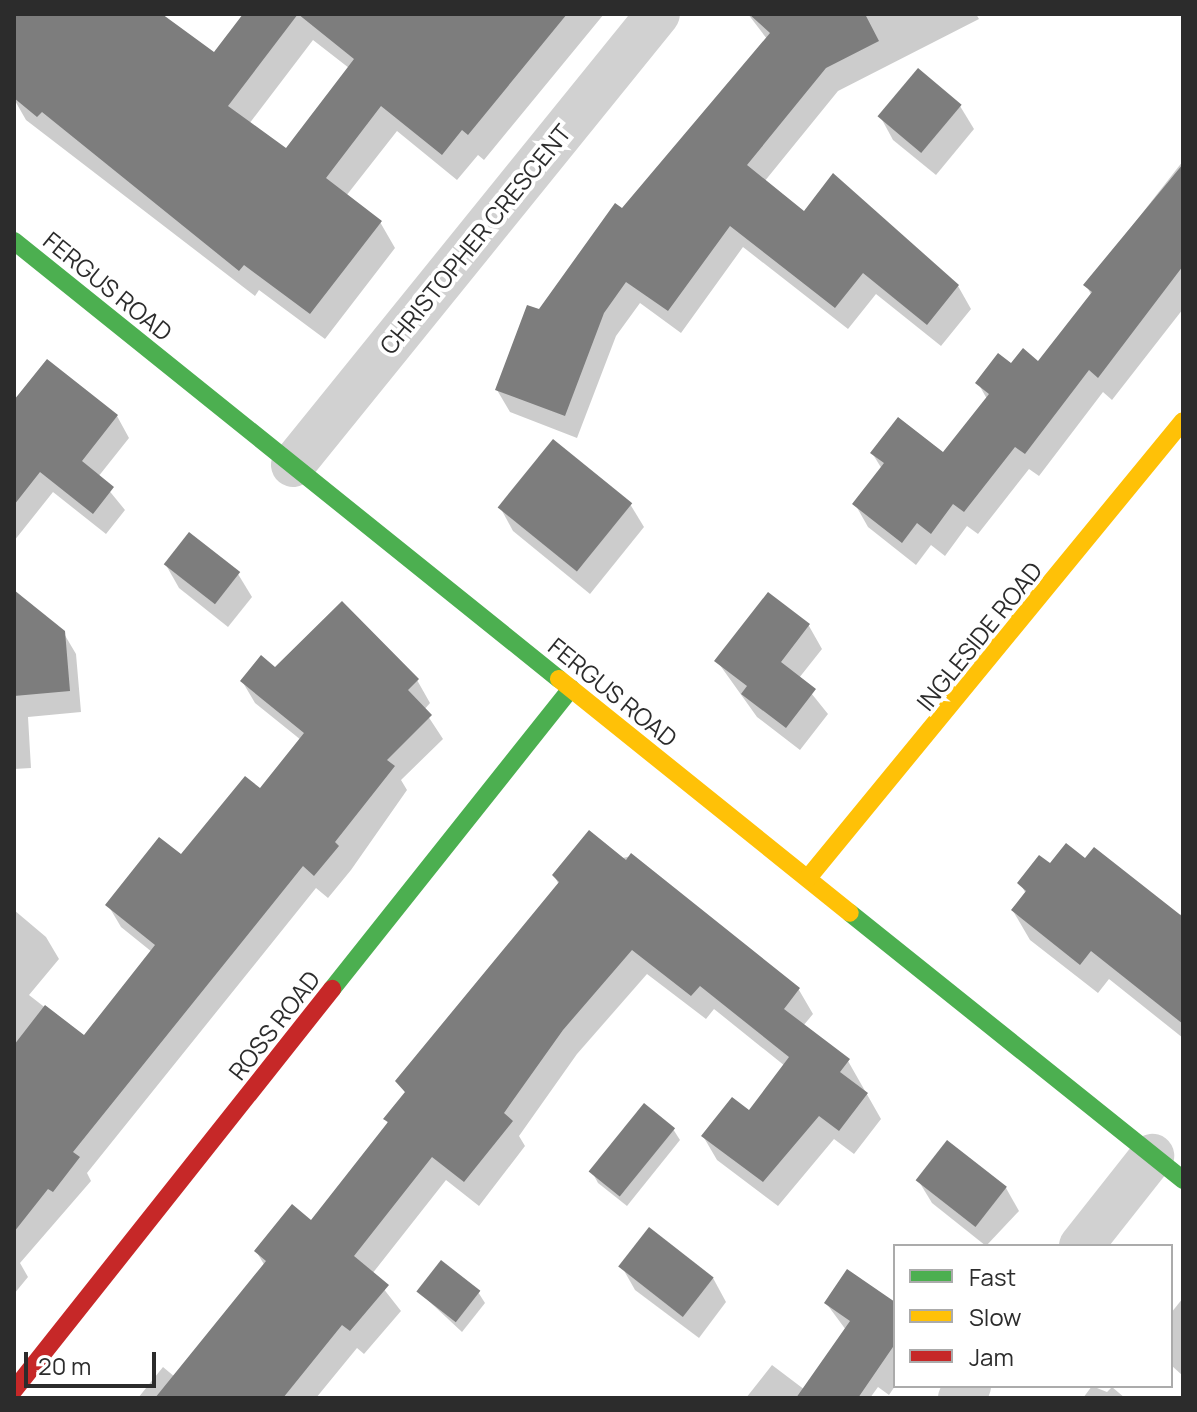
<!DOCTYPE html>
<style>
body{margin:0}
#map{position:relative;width:1197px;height:1412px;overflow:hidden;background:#fff;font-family:Manrope,sans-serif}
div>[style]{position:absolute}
.shadow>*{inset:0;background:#0003}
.building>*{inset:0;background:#7d7d7d;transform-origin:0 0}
.street>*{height:44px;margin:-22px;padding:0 22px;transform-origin:22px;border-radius:22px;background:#d1d1d1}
.fast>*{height:18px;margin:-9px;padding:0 9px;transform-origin:9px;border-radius:9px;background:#4caf50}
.slow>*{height:18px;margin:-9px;padding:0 9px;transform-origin:9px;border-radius:9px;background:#ffc107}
.jam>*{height:18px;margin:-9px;padding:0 9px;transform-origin:9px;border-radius:9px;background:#c62828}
span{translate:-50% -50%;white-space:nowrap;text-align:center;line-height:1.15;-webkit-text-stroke:8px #fff;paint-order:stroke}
.street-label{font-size:24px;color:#2c2c2c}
.frame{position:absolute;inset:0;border:16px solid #2c2c2c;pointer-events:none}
.legend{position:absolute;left:893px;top:1244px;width:280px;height:144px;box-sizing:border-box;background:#fff;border:2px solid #ababab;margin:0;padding:10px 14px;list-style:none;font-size:24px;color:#2c2c2c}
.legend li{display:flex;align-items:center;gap:16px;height:40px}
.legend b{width:40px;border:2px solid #ababab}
.scale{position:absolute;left:24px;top:1352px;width:132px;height:36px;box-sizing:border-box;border:4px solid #2c2c2c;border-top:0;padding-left:10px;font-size:24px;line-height:28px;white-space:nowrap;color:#2c2c2c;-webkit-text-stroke:6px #fff;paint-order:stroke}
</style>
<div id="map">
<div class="shadow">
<div style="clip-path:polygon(evenodd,14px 14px,161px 14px,214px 55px,244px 14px,604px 14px,484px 160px,478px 155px,457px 180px,397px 131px,346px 196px,380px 222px,395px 248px,325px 339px,259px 290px,255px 296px,26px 120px,14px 99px,14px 14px,313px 40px,349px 68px,286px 151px,249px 124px,313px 40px)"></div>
<div style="clip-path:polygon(748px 14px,976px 14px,979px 19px,838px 91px,764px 182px,804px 213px,958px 286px,971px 309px,941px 346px,876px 294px,848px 329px,743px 247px,681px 333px,640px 303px,616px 336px,577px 438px,510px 412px,497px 390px,539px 312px,767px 39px)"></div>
<div style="clip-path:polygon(960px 106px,974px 129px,936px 175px,893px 140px,880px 116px)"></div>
<div style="clip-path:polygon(1183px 161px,1183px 309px,1112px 400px,1103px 392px,1039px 476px,1029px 469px,978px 534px,967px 526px,945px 556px,931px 545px,916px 565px,868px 527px,855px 504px,882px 469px,872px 453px,943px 455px,987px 399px,978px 383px,1011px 366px,1038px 363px,1092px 296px,1086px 285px)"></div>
<div style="clip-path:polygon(117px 416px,129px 438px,98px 477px,125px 510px,106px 534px,53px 492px,14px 541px,14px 424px)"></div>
<div style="clip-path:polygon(630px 504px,644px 527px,590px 594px,513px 531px,500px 507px)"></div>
<div style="clip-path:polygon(166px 565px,238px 574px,252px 597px,228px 627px,179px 588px)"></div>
<div style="clip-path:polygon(14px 592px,63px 632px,76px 654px,81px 712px,28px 717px,31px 768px,14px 769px)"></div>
<div style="clip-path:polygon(769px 594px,809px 626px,822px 649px,799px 678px,828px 714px,800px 750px,757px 717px,717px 661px)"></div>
<div style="clip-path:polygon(275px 669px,417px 680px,430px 703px,424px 710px,443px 739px,401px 780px,407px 790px,351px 870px,328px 898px,316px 888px,87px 1173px,91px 1181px,20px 1263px,28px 1277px,14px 1294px,14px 910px,46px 937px,59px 959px,29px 995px,84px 1038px,152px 952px,121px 927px,108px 905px,181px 857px,260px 791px,301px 740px,255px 703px,242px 681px)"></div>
<div style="clip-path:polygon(631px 856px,799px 990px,813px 1014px,803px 1026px,848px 1061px,881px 1119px,854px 1154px,834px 1139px,778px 1206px,717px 1160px,703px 1136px,749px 1112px,785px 1066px,714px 1009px,706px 1019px,647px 974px,577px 1054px,519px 1136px,525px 1146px,479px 1206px,446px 1180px,372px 1274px,401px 1311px,364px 1354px,357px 1348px,316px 1398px,138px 1398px,163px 1367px,175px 1377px,265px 1266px,256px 1251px,311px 1223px,389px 1125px,385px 1119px,406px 1094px,398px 1081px,559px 885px,554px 875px)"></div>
<div style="clip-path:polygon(1085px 861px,1179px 916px,1183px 912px,1183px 1038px,1109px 979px,1098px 993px,1030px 940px,1013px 911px,1026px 894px,1020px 883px,1050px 866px)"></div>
<div style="clip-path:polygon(673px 1129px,680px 1140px,627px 1206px,598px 1183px,592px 1172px)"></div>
<div style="clip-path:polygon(918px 1180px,1006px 1188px,1019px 1211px,986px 1246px,932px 1203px)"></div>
<div style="clip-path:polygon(622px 1267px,713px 1278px,726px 1302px,699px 1338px,635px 1290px)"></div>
<div style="clip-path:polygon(418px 1291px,478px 1292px,485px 1303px,462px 1332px)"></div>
<div style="clip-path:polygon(1183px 1298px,1183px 1376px,1171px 1365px,1171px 1313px)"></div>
<div style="clip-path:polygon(826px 1303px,895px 1305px,895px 1386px,889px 1395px,878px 1387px,870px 1398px,746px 1398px,772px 1365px,805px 1390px,846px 1330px)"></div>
<div style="clip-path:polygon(1092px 1386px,1107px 1392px,1112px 1387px,1125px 1398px,1083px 1398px)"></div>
</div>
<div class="building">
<div style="clip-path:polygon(14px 14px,162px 14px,214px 52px,243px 14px,298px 14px,228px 106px,286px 148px,354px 59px,298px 14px,567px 14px,468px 135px,462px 130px,442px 155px,381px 106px,326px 178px,382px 221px,310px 314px,244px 265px,239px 271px,42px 112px,37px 117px,14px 98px)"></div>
<div style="clip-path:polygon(749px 14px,865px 14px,879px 41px,826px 68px,747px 165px,804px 211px,833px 173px,959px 285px,927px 325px,863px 273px,835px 308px,730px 226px,668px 311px,626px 282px,604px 313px,565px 416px,495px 390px,527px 305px,539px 309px,615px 203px,622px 208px,770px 33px)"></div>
<div style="left:918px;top:68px;width:57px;height:63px;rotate:40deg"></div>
<div style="clip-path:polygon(1183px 164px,1183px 266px,1098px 378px,1089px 370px,1025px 454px,1015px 447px,964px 512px,953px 504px,931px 534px,917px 523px,902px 543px,852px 504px,884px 463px,870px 453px,898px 417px,943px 452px,989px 394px,975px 383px,998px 353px,1011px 363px,1023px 348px,1038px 361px,1092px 292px,1083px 285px)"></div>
<div style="clip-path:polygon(47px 359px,118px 415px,82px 461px,114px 487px,93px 514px,40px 472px,14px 505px,14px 400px)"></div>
<div style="left:553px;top:439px;width:102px;height:88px;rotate:39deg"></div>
<div style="left:189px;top:532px;width:65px;height:41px;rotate:38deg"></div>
<div style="clip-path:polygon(14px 590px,65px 631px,70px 691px,14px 696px)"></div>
<div style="clip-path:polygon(768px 592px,810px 624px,781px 662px,816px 689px,786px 728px,741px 694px,747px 686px,714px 661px)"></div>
<div style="clip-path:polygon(342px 601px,419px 679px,408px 690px,432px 715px,387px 760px,395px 766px,335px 842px,339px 846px,314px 876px,303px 866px,73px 1152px,80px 1157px,53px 1192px,48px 1189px,14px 1232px,14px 1045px,45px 1005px,84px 1035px,155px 945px,105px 905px,159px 837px,181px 854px,245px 776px,260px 788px,304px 733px,240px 681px,261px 655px,275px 667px)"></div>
<div style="clip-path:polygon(589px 830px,626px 860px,631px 853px,800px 988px,784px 1009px,850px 1059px,840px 1072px,868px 1093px,839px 1131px,819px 1116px,763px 1182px,701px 1136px,732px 1097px,749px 1110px,789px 1057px,700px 986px,691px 996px,632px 950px,563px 1030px,504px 1113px,513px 1121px,464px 1182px,432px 1157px,354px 1256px,389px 1285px,350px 1331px,342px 1325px,283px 1398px,155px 1398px,266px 1261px,254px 1251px,292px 1204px,311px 1220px,388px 1122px,383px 1119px,405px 1092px,395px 1081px,559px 882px,552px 875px)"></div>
<div style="clip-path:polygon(1066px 843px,1085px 858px,1094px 847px,1183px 917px,1183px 1024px,1091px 951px,1080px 965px,1011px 910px,1026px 891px,1017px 883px,1039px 855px,1050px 863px)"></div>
<div style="left:644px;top:1103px;width:40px;height:88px;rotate:39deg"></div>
<div style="left:947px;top:1140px;width:76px;height:51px;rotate:38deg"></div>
<div style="left:649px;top:1227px;width:82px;height:50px;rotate:38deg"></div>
<div style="left:441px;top:1260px;width:50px;height:40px;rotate:38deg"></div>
<div style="clip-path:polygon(847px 1269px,895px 1302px,895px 1344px,858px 1398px,796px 1398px,850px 1321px,824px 1303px)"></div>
</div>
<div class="street">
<div style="left:293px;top:465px;width:580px;rotate:-51.02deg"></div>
<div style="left:1081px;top:1246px;width:115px;rotate:-51.7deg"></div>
<div style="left:960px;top:1398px;width:15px;rotate:-53deg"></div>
</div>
<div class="fast">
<div style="left:14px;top:241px;width:699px;rotate:38.79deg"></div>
<div style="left:850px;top:913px;width:427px;rotate:38.7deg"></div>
<div style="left:332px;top:989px;width:384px;rotate:-51.5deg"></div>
</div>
<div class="slow">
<div style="left:559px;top:679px;width:373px;rotate:38.8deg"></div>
<div style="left:808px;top:878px;width:591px;rotate:-50.63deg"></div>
</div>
<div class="jam">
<div style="left:14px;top:1390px;width:512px;rotate:-51.58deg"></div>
</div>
<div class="street-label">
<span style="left:475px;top:239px;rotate:-51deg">CHRISTOPHER CRESCENT</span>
<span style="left:108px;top:286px;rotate:39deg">FERGUS ROAD</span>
<span style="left:979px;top:636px;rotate:-51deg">INGLESIDE ROAD</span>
<span style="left:613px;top:692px;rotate:39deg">FERGUS ROAD</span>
<span style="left:274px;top:1025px;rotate:-52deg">ROSS ROAD</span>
</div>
<div class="frame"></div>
<ul class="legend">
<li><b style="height:10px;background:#4caf50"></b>Fast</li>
<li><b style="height:10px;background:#ffc107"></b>Slow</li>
<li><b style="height:10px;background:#c62828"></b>Jam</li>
</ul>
<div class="scale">20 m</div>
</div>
